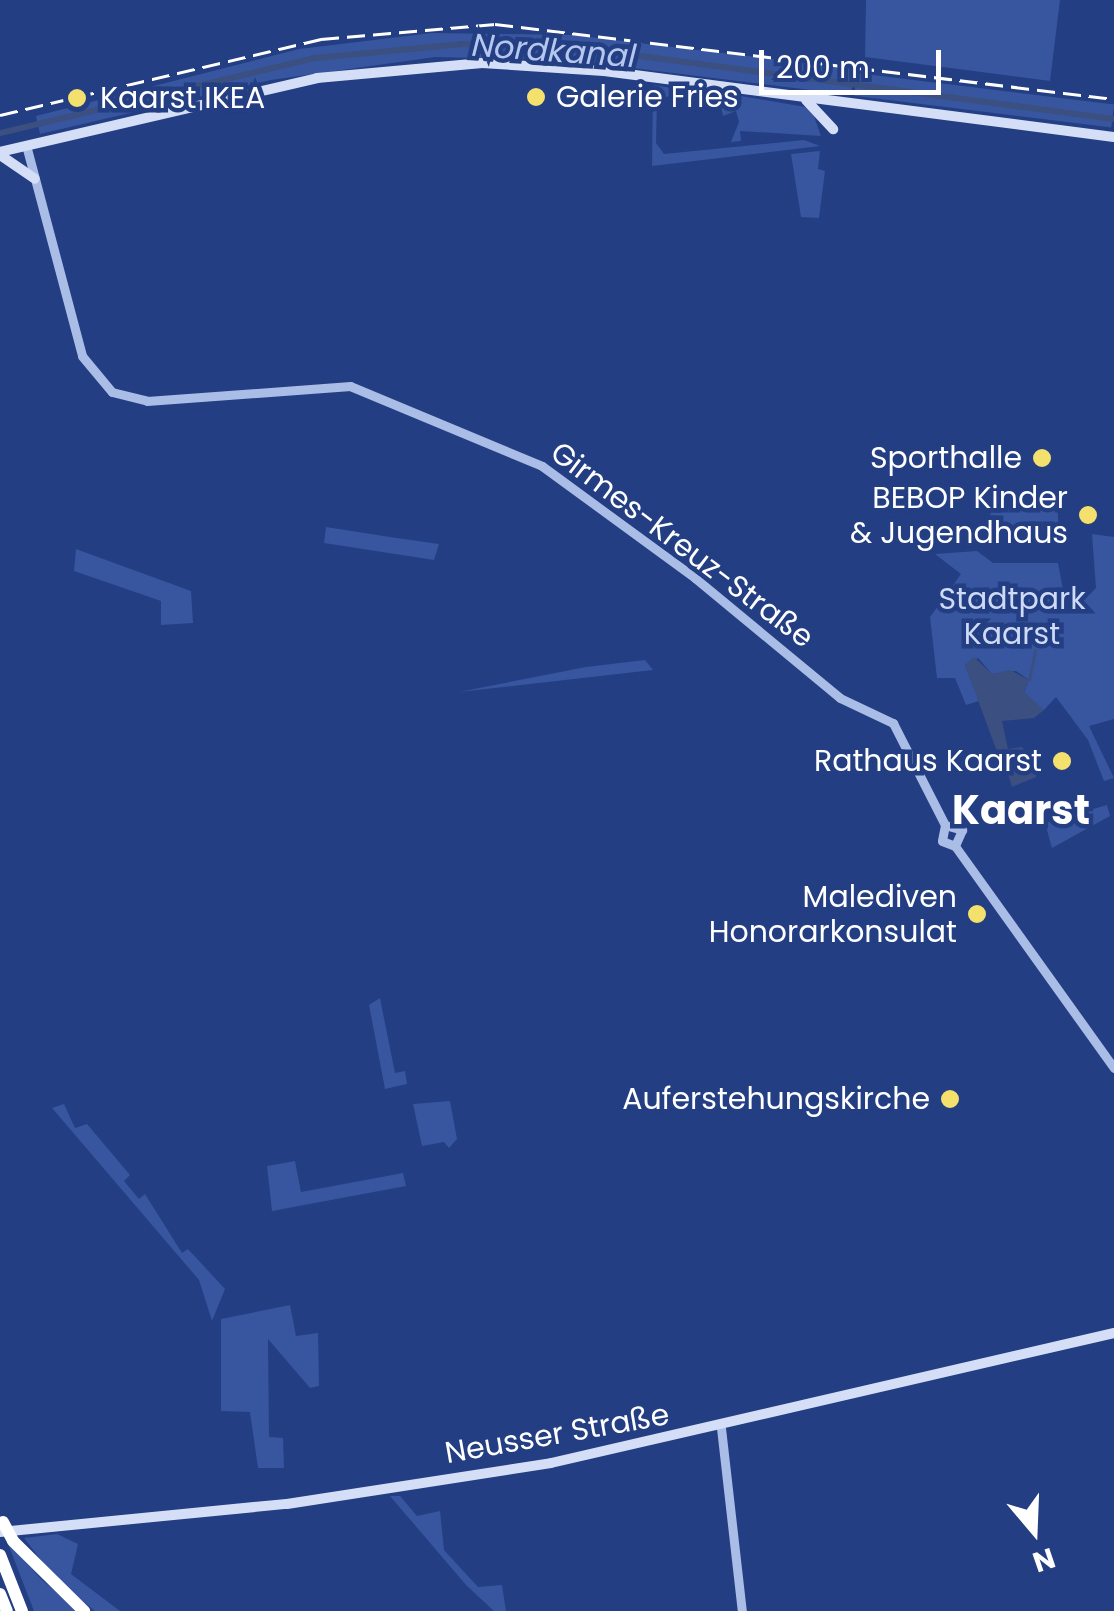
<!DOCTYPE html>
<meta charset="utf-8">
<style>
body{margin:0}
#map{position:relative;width:1114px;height:1611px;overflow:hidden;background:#233e82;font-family:Poppins,sans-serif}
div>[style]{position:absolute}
.green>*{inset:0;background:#37569f;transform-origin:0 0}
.water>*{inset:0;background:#3b4f81}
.stream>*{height:2.5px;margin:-1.25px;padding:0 1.25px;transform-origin:1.25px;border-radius:1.25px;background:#3b4f81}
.canal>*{height:6px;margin:-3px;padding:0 3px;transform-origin:3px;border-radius:3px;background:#3b4f81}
.tertiary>*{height:9px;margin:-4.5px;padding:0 4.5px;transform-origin:4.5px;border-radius:4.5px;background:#aabde7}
.secondary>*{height:10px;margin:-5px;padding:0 5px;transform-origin:5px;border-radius:5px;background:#d4def6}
.motorway>*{height:12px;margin:-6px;padding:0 6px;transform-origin:6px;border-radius:6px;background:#fff}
.rail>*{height:2.5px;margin-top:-1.25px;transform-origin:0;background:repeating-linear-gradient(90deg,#fff 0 18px,transparent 0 26px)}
.motorway-bridge>*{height:12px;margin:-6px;padding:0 6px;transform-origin:6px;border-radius:6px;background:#fff}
.dots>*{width:28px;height:28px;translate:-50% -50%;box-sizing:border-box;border:5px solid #233e82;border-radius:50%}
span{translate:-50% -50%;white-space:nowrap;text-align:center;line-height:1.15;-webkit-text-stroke:9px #233e82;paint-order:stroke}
.poi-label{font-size:30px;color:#fff}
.left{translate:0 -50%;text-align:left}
.right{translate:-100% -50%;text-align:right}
.street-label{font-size:30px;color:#fff}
.park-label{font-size:30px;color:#cedaf6}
.water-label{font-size:32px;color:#b6c7ef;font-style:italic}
.district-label{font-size:40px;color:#fff;font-weight:700}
.north{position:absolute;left:984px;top:1481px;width:100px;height:100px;-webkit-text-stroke:8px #233e82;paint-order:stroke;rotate:161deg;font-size:28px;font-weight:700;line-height:40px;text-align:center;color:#fff}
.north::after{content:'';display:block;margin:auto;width:35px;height:45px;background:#fff;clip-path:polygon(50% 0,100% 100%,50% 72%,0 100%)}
.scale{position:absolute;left:759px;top:50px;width:182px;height:45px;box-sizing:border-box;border:5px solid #fff;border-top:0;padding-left:12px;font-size:30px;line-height:35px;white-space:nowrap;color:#fff;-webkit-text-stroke:8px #233e82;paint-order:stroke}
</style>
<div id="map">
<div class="green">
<div style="clip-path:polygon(866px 0,1060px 0,1050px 81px,865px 57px)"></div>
<div style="clip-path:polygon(432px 33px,573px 35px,854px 69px,851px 95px,568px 60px,435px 57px,271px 80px,40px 134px,36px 116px,299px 49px)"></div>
<div style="left:857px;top:73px;width:259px;height:23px;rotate:7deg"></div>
<div style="clip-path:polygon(653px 85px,684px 90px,657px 101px,656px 143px,664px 154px,804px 140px,820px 146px,652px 166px)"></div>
<div style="clip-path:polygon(718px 92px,811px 108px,821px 136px,740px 131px,741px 141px,731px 142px,739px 122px,736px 111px,723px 116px)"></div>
<div style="clip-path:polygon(820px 151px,818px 169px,825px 171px,819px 218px,801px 217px,791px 154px)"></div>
<div style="clip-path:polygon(1057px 504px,1059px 531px,992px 531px,990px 508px)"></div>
<div style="clip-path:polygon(326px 527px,390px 537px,439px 544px,434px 560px,324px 543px)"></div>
<div style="clip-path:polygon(1092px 534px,1114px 537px,1114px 719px,1089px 726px,1114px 778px,1104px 781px,1088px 740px,1056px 697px,1044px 710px,1033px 703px,1024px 692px,1029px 680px,1016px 671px,992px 674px,978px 658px,965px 665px,979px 701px,966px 705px,955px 678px,937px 678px,930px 617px,961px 574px,935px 554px,977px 551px,993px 563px,1058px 563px,1065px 600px,1077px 607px,1096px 588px)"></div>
<div style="clip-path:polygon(76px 549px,191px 591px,193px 623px,161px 625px,161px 601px,74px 571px)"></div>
<div style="clip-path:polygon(645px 660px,653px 670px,459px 692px,586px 667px)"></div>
<div style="clip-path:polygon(1107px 805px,1110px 816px,1052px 848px,1045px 823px)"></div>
<div style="clip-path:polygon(380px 998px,395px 1073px,405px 1071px,407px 1084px,385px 1089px,369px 1005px)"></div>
<div style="clip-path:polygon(450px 1101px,457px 1139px,449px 1148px,444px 1142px,422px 1146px,413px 1104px)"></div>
<div style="clip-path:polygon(64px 1104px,75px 1128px,87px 1124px,130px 1175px,124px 1181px,139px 1199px,145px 1194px,182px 1253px,188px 1249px,225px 1289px,212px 1321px,199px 1280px,52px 1108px)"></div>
<div style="clip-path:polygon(295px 1161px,301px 1192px,403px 1173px,406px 1186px,272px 1211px,267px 1166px)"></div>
<div style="clip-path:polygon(290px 1305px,296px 1336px,318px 1333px,319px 1386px,310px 1388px,268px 1339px,269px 1437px,283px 1438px,284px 1468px,258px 1468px,250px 1412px,221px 1411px,221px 1319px)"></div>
<div style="clip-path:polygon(390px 1496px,400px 1496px,417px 1516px,440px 1511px,444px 1550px,478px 1587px,502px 1585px,506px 1611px,494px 1611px,466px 1585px)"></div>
<div style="clip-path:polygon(57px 1534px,78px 1544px,71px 1574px,120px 1611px,95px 1611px,57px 1581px,24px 1538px)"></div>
<div style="clip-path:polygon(7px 1541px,42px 1580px,80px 1611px,34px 1611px)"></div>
</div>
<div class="water">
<div style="clip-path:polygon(974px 657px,992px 674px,1010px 670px,1029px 680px,1024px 692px,1044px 710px,1034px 718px,1002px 721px,1008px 749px,1022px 747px,1038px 766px,1036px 777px,1012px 787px,1005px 764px,1010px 766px,1010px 759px,996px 749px,965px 665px)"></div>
</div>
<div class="stream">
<div style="left:1029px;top:680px;width:30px;rotate:-78deg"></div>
</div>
<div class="canal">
<div style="left:0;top:133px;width:325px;rotate:-13.4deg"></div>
<div style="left:316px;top:58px;width:147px;rotate:-5.5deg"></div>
<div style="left:462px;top:44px;width:125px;rotate:2.3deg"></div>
<div style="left:587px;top:49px;width:532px;rotate:7.57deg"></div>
</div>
<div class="tertiary">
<div style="left:26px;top:145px;width:218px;rotate:75.1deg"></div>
<div style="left:82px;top:356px;width:47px;rotate:50.2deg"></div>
<div style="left:112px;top:392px;width:36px;rotate:14deg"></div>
<div style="left:147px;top:401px;width:204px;rotate:-4.2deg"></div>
<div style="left:350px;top:386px;width:208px;rotate:22.6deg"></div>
<div style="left:542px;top:466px;width:190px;rotate:36.2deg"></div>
<div style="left:695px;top:578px;width:188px;rotate:39.6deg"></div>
<div style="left:840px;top:698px;width:59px;rotate:25.3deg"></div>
<div style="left:893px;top:723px;width:114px;rotate:63deg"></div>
<div style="left:945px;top:825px;width:18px;rotate:16deg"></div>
<div style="left:962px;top:830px;width:17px;rotate:114deg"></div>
<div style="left:945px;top:825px;width:16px;rotate:101deg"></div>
<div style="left:942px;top:841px;width:14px;rotate:21deg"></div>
<div style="left:955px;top:846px;width:273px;rotate:54.4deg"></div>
<div style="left:721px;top:1428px;width:184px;rotate:83.5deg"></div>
</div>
<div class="secondary">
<div style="left:806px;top:100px;width:40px;rotate:47deg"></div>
<div style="left:0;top:152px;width:326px;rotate:-13.1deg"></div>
<div style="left:317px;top:78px;width:166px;rotate:-5.2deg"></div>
<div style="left:482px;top:63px;width:122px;rotate:3.8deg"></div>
<div style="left:604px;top:71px;width:514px;rotate:7.37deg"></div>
<div style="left:0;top:155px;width:42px;rotate:34.4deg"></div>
<div style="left:0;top:1532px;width:288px;rotate:-5.6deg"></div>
<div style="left:287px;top:1504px;width:267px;rotate:-8.8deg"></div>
<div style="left:551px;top:1463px;width:578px;rotate:-13deg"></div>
</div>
<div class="motorway">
<div style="left:13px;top:1541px;width:100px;rotate:44.6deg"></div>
<div style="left:0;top:1555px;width:60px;rotate:68.6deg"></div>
<div style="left:0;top:1594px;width:18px;rotate:68deg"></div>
</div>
<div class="rail">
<div style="left:0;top:115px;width:330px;rotate:-13.3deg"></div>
<div style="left:321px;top:39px;width:175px;rotate:-4.9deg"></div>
<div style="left:495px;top:24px;width:624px;rotate:6.91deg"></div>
</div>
<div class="motorway-bridge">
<div style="left:3px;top:1522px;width:21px;rotate:62deg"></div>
</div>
<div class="dots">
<div style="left:536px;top:97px;background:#f3e06d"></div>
<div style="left:77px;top:98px;background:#f3e06d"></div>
<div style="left:1042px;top:458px;background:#f3e06d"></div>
<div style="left:1088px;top:515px;background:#f3e06d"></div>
<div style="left:1062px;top:761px;background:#f3e06d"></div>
<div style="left:977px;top:914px;background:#f3e06d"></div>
<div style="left:950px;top:1099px;background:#f3e06d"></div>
</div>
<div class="poi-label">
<span class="left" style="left:556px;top:97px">Galerie Fries</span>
<span class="left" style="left:100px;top:98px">Kaarst IKEA</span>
<span class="right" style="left:1022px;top:458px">Sporthalle</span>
<span class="right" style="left:1068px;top:515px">BEBOP Kinder<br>&amp; Jugendhaus</span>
<span class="right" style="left:1042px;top:761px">Rathaus Kaarst</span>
<span class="right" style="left:957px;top:914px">Malediven<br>Honorarkonsulat</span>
<span class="right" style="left:930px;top:1099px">Auferstehungskirche</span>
</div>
<div class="street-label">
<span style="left:682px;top:545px;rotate:37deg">Girmes-Kreuz-Straße</span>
<span style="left:557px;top:1434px;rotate:-10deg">Neusser Straße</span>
</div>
<div class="park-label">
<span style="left:1012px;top:616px">Stadtpark<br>Kaarst</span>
</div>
<div class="water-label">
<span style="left:554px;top:51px;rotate:4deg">Nordkanal</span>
</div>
<div class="district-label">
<span style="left:1021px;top:810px">Kaarst</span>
</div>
<div class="north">N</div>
<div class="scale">200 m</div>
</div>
